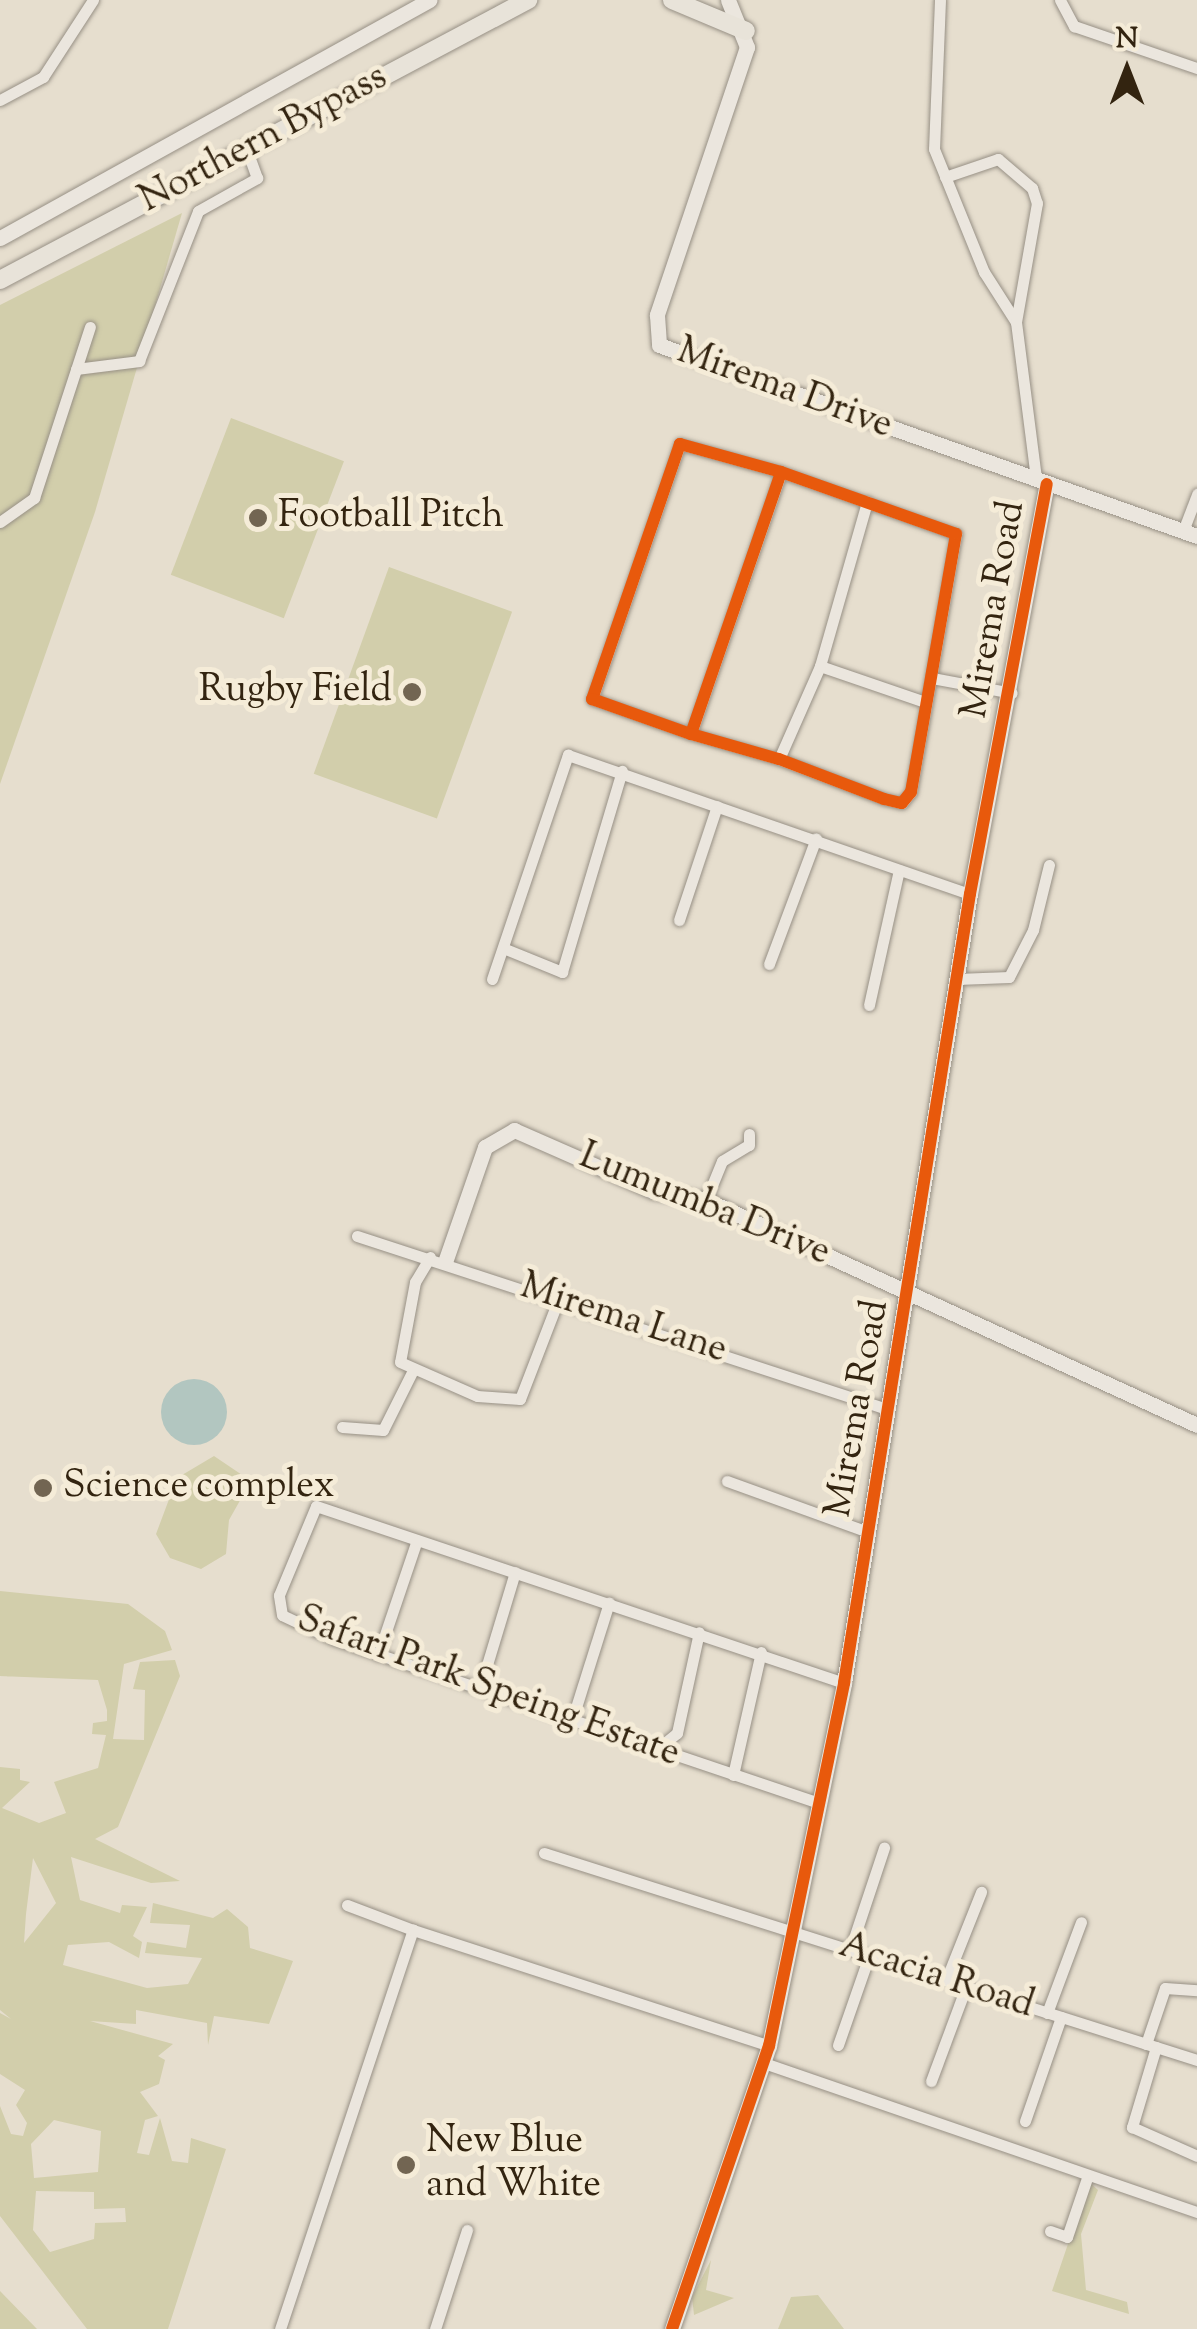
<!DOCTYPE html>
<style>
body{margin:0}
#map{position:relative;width:1197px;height:2329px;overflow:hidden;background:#e6dece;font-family:"Sorts Mill Goudy",serif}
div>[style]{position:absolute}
.green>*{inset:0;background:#d2ceab;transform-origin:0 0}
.water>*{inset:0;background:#b2c6c0}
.round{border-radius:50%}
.roads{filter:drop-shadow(0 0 2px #979085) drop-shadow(0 0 2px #979085)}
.minor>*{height:11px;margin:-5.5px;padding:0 5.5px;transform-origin:5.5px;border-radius:5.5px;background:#ebe6de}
.tertiary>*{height:15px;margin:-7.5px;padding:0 7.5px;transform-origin:7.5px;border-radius:7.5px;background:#ebe6de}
.primary>*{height:18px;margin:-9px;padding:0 9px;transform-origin:9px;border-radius:9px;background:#e8e3d9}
.cycleway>*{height:12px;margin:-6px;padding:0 6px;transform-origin:6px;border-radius:6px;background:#e8590c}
.dots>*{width:28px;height:28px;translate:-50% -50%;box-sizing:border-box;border:5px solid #f5ecd8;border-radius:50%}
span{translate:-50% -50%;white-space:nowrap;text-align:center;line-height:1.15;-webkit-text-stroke:10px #f5ecd8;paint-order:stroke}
.street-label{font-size:38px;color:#332410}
.poi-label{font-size:38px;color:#332410}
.left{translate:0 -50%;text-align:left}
.right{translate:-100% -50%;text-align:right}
.north{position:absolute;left:1077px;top:20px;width:100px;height:100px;-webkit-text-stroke:8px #f5ecd8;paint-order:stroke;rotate:0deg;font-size:28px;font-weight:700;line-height:40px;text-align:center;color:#332410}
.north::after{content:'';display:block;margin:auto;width:35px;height:45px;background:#332410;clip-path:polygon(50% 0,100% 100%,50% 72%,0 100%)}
</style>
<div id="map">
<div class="green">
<div style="clip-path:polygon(182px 213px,95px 512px,0 784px,0 305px)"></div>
<div style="left:231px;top:418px;width:121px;height:168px;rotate:21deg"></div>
<div style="left:389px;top:567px;width:131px;height:220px;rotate:20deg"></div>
<div style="clip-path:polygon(214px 1456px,251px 1481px,229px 1520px,226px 1554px,201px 1569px,170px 1558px,156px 1534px,177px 1478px)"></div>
<div style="clip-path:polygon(evenodd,0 1591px,128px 1604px,165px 1631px,172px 1650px,124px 1664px,113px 1739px,144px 1740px,145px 1690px,133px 1689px,140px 1662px,175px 1660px,180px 1676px,118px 1827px,95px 1839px,180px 1881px,151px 1883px,71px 1857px,80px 1900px,120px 1913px,122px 1905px,147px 1907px,133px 1936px,142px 1942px,139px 1958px,109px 1942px,68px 1945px,63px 1965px,147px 1988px,188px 1984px,202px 1958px,145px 1953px,147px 1942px,186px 1948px,190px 1925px,150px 1923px,153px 1903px,213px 1918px,227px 1909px,248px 1927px,250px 1948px,293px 1961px,269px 2024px,214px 2016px,208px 2045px,207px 2023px,136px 2010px,136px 2024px,90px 2021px,173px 2044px,158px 2056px,165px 2060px,159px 2084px,140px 2092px,158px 2116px,145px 2120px,137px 2153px,149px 2155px,160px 2118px,172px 2161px,188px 2163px,191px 2138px,226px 2149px,168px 2329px,87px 2329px,0 2216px,0 2106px,11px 2134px,23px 2136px,27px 2123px,16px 2105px,25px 2090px,0 2074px,0 2013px,11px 2019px,0 2010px,0 1767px,20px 1769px,20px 1780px,30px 1782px,2px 1808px,39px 1823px,66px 1813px,54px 1782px,98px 1768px,106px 1735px,92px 1734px,93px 1723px,107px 1721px,107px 1710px,98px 1680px,0 1676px,0 1591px,33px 1858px,56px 1903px,24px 1943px,26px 1914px,33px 1858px,0 1591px,54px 2120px,101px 2131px,98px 2172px,34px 2178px,31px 2144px,54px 2120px,0 1591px,36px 2191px,94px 2192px,94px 2209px,125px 2208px,126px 2222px,95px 2223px,94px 2239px,50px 2252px,33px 2230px,36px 2191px)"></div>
<div style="clip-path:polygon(1089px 2182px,1098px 2190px,1081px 2234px,1086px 2290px,1127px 2302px,1129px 2314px,1052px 2291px)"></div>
<div style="clip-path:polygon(711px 2260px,706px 2290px,734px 2298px,694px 2315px,692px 2297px)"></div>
<div style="clip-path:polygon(0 2291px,37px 2329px,0 2329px)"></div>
<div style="clip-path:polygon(818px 2295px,844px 2329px,778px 2329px,791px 2297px)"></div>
</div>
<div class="water">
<div class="round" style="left:161px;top:1379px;width:66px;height:66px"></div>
</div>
<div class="roads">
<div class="minor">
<div style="left:940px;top:0;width:149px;rotate:92.3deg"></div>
<div style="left:934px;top:149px;width:133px;rotate:67.9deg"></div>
<div style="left:984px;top:272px;width:59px;rotate:57.4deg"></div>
<div style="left:1016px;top:322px;width:158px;rotate:82.7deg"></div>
<div style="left:1060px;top:0;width:30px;rotate:62deg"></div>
<div style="left:1074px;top:26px;width:130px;rotate:18.9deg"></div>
<div style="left:0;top:100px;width:49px;rotate:-28.1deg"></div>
<div style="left:43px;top:77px;width:92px;rotate:-57deg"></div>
<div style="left:945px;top:177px;width:56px;rotate:-18.8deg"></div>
<div style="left:998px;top:159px;width:45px;rotate:40.5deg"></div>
<div style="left:1032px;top:188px;width:16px;rotate:72deg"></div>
<div style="left:1037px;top:203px;width:121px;rotate:100deg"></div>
<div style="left:76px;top:369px;width:64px;rotate:-7.2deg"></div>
<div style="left:139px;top:361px;width:161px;rotate:-68.5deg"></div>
<div style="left:198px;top:211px;width:68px;rotate:-29.2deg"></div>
<div style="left:257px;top:178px;width:33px;rotate:-110deg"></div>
<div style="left:0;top:522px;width:42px;rotate:-35.2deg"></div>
<div style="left:34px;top:498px;width:180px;rotate:-71.9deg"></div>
<div style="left:1183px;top:531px;width:40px;rotate:-69deg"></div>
<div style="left:820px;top:666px;width:111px;rotate:18.9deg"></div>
<div style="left:932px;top:678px;width:81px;rotate:10.6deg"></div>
<div style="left:691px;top:734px;width:277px;rotate:-71deg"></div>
<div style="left:781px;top:472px;width:105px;rotate:-164.5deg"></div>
<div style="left:680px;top:444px;width:270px;rotate:109deg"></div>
<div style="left:592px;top:699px;width:105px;rotate:19.5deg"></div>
<div style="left:691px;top:734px;width:91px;rotate:15.9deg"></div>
<div style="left:779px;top:759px;width:112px;rotate:20.9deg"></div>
<div style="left:884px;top:799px;width:18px;rotate:13deg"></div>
<div style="left:902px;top:803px;width:14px;rotate:-51deg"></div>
<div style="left:911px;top:792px;width:262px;rotate:-80.1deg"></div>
<div style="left:956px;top:534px;width:186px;rotate:-160.5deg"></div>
<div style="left:779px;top:759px;width:102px;rotate:-66.2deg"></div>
<div style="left:820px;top:666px;width:171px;rotate:-74deg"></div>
<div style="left:679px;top:920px;width:120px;rotate:-71.6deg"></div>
<div style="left:503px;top:948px;width:64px;rotate:22.1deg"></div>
<div style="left:562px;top:972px;width:210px;rotate:-73.4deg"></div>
<div style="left:769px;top:964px;width:134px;rotate:-69.5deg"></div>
<div style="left:492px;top:979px;width:237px;rotate:-71.3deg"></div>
<div style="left:568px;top:755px;width:425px;rotate:19.1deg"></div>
<div style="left:957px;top:979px;width:52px;rotate:-2.2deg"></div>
<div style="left:1009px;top:977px;width:53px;rotate:-62.9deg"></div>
<div style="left:1033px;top:930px;width:67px;rotate:-76.2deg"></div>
<div style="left:869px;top:1005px;width:138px;rotate:-77.5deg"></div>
<div style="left:706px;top:1200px;width:42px;rotate:-67.7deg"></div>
<div style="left:722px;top:1161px;width:31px;rotate:-31deg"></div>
<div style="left:749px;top:1145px;width:11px;rotate:-90deg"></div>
<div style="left:357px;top:1236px;width:558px;rotate:18.08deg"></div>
<div style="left:430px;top:1257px;width:29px;rotate:121deg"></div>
<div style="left:415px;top:1282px;width:81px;rotate:100.6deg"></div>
<div style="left:400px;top:1362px;width:84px;rotate:23.8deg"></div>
<div style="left:477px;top:1396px;width:43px;rotate:4deg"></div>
<div style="left:520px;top:1399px;width:108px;rotate:-68.9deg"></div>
<div style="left:342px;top:1427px;width:41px;rotate:4.2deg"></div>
<div style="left:383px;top:1430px;width:67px;rotate:-63.4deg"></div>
<div style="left:727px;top:1481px;width:150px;rotate:19.9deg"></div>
<div style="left:378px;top:1655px;width:121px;rotate:-71.3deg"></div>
<div style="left:480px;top:1688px;width:121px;rotate:-73.2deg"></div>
<div style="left:572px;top:1720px;width:123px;rotate:-72.5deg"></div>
<div style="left:656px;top:1750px;width:27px;rotate:-39deg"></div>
<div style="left:677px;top:1733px;width:103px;rotate:-77.7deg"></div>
<div style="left:733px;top:1775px;width:126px;rotate:-77.2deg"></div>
<div style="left:819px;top:1803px;width:513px;rotate:-161.35deg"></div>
<div style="left:333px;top:1639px;width:56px;rotate:-154.8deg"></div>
<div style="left:282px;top:1615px;width:20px;rotate:-99deg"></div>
<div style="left:279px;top:1595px;width:96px;rotate:-67.4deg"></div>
<div style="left:316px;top:1506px;width:557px;rotate:18.53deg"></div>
<div style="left:544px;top:1853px;width:685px;rotate:17.59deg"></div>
<div style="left:347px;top:1905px;width:71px;rotate:20.7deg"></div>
<div style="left:850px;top:1950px;width:108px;rotate:-71.6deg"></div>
<div style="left:946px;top:1980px;width:95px;rotate:-68.3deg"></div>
<div style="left:1047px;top:2013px;width:97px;rotate:-69.5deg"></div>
<div style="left:1146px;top:2044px;width:59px;rotate:-71.3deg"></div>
<div style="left:1165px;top:1988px;width:32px;rotate:4deg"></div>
<div style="left:838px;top:2045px;width:94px;rotate:-70.8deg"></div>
<div style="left:1156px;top:2047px;width:84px;rotate:106.7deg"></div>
<div style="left:1132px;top:2127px;width:71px;rotate:24deg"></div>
<div style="left:764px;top:2063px;width:458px;rotate:19deg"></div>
<div style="left:931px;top:2081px;width:100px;rotate:-69.6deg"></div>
<div style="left:1025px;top:2121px;width:110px;rotate:-70.9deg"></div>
<div style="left:1050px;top:2231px;width:18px;rotate:19deg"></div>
<div style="left:1067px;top:2237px;width:65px;rotate:-71.3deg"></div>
<div style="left:280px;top:2329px;width:421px;rotate:-71.6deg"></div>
<div style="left:413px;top:1930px;width:374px;rotate:18deg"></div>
<div style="left:435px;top:2329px;width:104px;rotate:-72.1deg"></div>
</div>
<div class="tertiary">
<div style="left:728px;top:0;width:51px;rotate:68deg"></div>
<div style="left:747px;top:47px;width:283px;rotate:108.6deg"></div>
<div style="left:657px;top:315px;width:30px;rotate:86deg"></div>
<div style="left:659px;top:345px;width:571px;rotate:19.55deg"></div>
<div style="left:0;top:238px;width:491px;rotate:-29deg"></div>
<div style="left:445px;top:1262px;width:122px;rotate:-70.8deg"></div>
<div style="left:485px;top:1147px;width:34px;rotate:-30deg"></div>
<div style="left:514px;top:1130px;width:152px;rotate:23.7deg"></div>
<div style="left:653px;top:1191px;width:54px;rotate:9.6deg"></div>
<div style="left:706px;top:1200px;width:540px;rotate:24.62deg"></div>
<div style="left:672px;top:2329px;width:299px;rotate:-71.1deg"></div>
<div style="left:769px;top:2046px;width:371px;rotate:-78.3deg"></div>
<div style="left:844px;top:1683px;width:799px;rotate:-80.93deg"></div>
<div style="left:970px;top:894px;width:417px;rotate:-79.4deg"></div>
</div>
<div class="primary">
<div style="left:672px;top:0;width:80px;rotate:22.7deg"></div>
<div style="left:0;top:280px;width:598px;rotate:-27.94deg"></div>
</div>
</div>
<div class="cycleway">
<div style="left:691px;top:734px;width:277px;rotate:-71deg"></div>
<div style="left:781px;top:472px;width:105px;rotate:-164.5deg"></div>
<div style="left:680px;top:444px;width:270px;rotate:109deg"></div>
<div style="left:592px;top:699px;width:105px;rotate:19.5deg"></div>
<div style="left:691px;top:734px;width:91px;rotate:15.9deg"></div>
<div style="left:779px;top:759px;width:112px;rotate:20.9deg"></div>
<div style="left:884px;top:799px;width:18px;rotate:13deg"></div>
<div style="left:902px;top:803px;width:14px;rotate:-51deg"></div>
<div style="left:911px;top:792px;width:262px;rotate:-80.1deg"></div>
<div style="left:956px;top:534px;width:186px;rotate:-160.5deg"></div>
<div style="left:672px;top:2329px;width:299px;rotate:-71.1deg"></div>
<div style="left:769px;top:2046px;width:371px;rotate:-78.3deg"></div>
<div style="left:844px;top:1683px;width:799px;rotate:-80.93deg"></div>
<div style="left:970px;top:894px;width:417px;rotate:-79.4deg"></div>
</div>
<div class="dots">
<div style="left:258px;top:518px;background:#726552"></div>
<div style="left:412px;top:692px;background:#726552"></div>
<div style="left:43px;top:1488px;background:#726552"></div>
<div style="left:406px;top:2165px;background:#726552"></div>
</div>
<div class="street-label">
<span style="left:264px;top:140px;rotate:-28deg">Northern Bypass</span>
<span style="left:784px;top:390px;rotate:20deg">Mirema Drive</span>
<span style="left:995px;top:610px;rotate:-80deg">Mirema Road</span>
<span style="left:704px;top:1206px;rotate:22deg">Lumumba Drive</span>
<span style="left:623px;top:1320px;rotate:18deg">Mirema Lane</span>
<span style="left:859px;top:1409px;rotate:-80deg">Mirema Road</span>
<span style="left:488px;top:1688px;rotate:20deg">Safari Park Speing Estate</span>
<span style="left:936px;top:1977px;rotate:18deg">Acacia Road</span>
</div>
<div class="poi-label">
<span class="left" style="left:278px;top:518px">Football Pitch</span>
<span class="right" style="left:392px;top:692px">Rugby Field</span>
<span class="left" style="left:63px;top:1488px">Science complex</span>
<span class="left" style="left:426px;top:2165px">New Blue<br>and White</span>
</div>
<div class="north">N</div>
</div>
